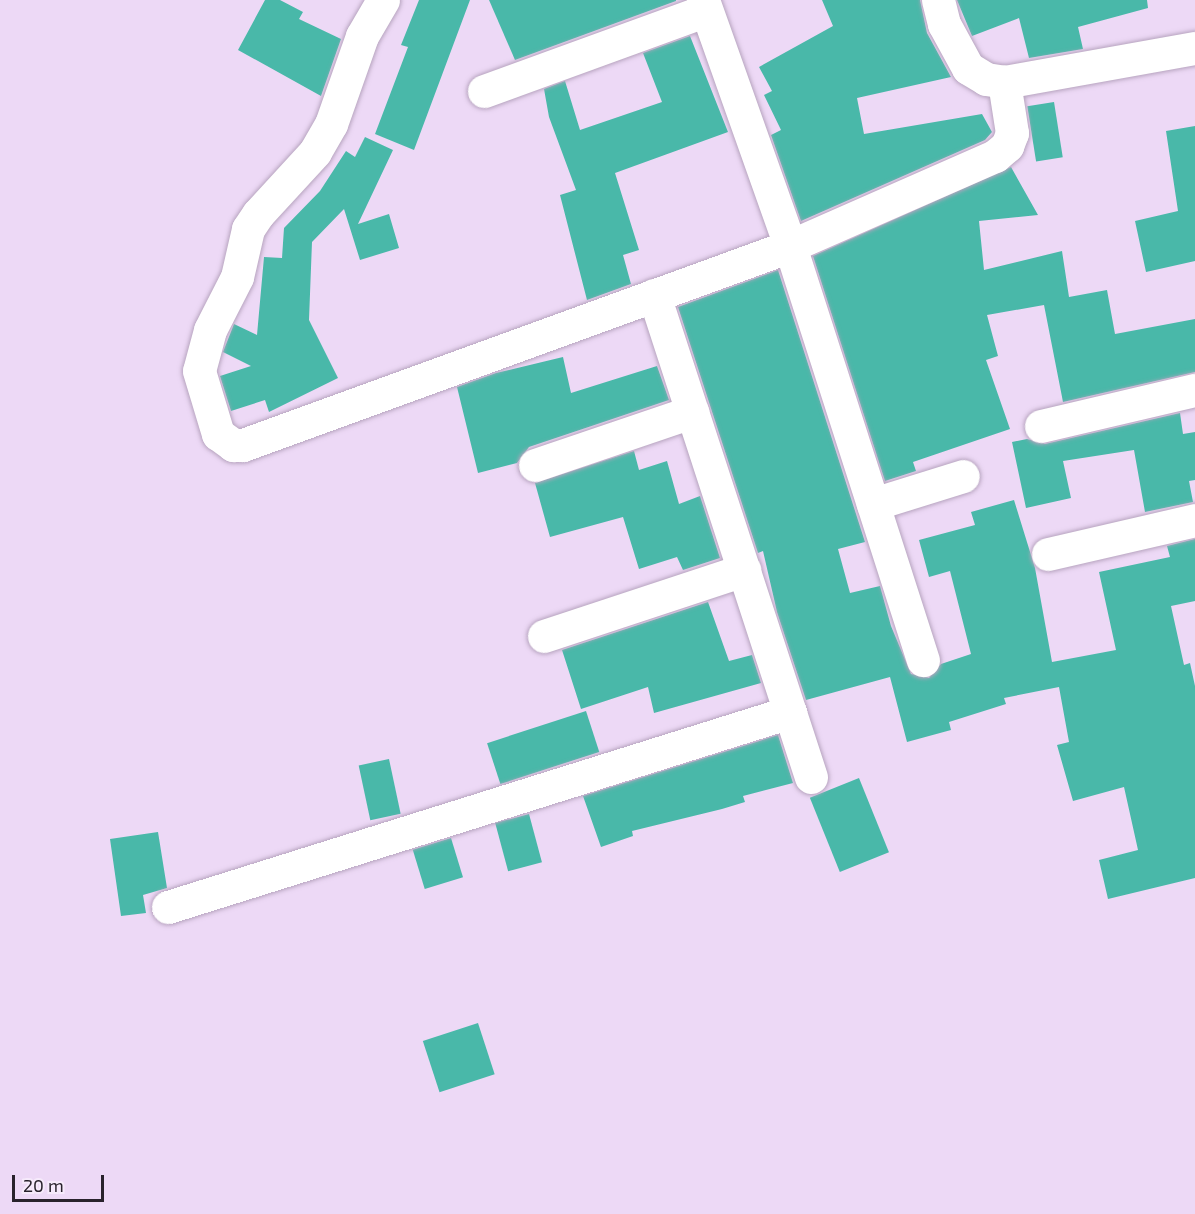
<!DOCTYPE html>
<style>
body{margin:0}
#map{position:relative;width:1195px;height:1214px;overflow:hidden;background:#edd9f6;font-family:"Exo 2",sans-serif}
div>[style]{position:absolute}
.building>*{inset:0;background:#49b8a9;transform-origin:0 0}
.roads{filter:drop-shadow(0 0 2px #b7a4bf) drop-shadow(0 0 2px #b7a4bf)}
.minor>*{height:33px;margin:-16.5px;padding:0 16.5px;transform-origin:16.5px;border-radius:16.5px;background:#fff}
span{translate:-50% -50%;white-space:nowrap;text-align:center;line-height:1.15;-webkit-text-stroke:4.5px #f6eafb;paint-order:stroke}
.scale{position:absolute;left:12px;top:1175px;width:92px;height:27px;box-sizing:border-box;border:3px solid #29222c;border-top:0;padding-left:8px;font-size:18px;line-height:21px;white-space:nowrap;color:#29222c;-webkit-text-stroke:4px #f6eafb;paint-order:stroke}
</style>
<div id="map">
<div class="building">
<div style="clip-path:polygon(265px 0,280px 0,303px 12px,299px 19px,341px 39px,321px 96px,238px 50px)"></div>
<div style="clip-path:polygon(419px 0,470px 0,414px 150px,375px 134px,408px 47px,401px 45px)"></div>
<div style="clip-path:polygon(489px 0,676px 0,676px 1px,515px 60px)"></div>
<div style="clip-path:polygon(822px 0,920px 0,927px 33px,951px 77px,857px 98px,864px 134px,982px 114px,992px 132px,985px 140px,801px 221px,771px 135px,781px 130px,764px 95px,772px 91px,759px 67px,833px 26px)"></div>
<div style="clip-path:polygon(957px 0,1147px 0,1148px 8px,1078px 27px,1083px 49px,1029px 58px,1019px 18px,972px 36px)"></div>
<div style="clip-path:polygon(690px 36px,728px 132px,615px 173px,639px 250px,623px 255px,631px 284px,587px 300px,560px 195px,576px 190px,549px 117px,544px 89px,565px 81px,580px 130px,662px 102px,643px 53px)"></div>
<div style="left:1054px;top:102px;width:56px;height:27px;rotate:81deg"></div>
<div style="clip-path:polygon(1195px 126px,1195px 261px,1146px 272px,1135px 221px,1178px 211px,1166px 131px)"></div>
<div style="clip-path:polygon(365px 137px,393px 150px,358px 224px,389px 214px,399px 248px,360px 260px,344px 209px,312px 242px,309px 320px,338px 378px,269px 412px,265px 400px,231px 411px,220px 376px,251px 366px,223px 352px,234px 324px,257px 335px,264px 257px,282px 258px,284px 228px,320px 191px,346px 151px,355px 157px)"></div>
<div style="clip-path:polygon(1011px 167px,1038px 215px,979px 221px,984px 270px,1062px 251px,1069px 297px,1107px 290px,1115px 334px,1195px 319px,1195px 372px,1063px 402px,1044px 305px,987px 315px,998px 356px,986px 360px,1010px 429px,913px 462px,916px 471px,885px 481px,813px 256px)"></div>
<div style="clip-path:polygon(778px 270px,865px 542px,838px 549px,850px 593px,880px 586px,891px 626px,911px 674px,929px 678px,941px 664px,971px 654px,950px 571px,929px 577px,919px 540px,975px 525px,971px 512px,1014px 500px,1035px 568px,1052px 662px,1116px 650px,1099px 572px,1170px 557px,1167px 546px,1195px 539px,1195px 601px,1171px 606px,1184px 665px,1190px 663px,1195px 686px,1195px 878px,1108px 899px,1099px 860px,1138px 850px,1124px 787px,1073px 801px,1057px 745px,1069px 742px,1059px 687px,1004px 698px,1006px 704px,949px 722px,951px 730px,907px 742px,890px 677px,806px 700px,777px 612px,763px 551px,758px 553px,678px 307px)"></div>
<div style="clip-path:polygon(563px 357px,571px 393px,657px 366px,669px 400px,529px 447px,517px 463px,478px 473px,457px 387px,496px 373px)"></div>
<div style="clip-path:polygon(1180px 413px,1183px 434px,1195px 432px,1195px 480px,1189px 481px,1193px 502px,1145px 512px,1134px 450px,1063px 461px,1071px 498px,1026px 508px,1012px 442px,1027px 439px,1045px 444px)"></div>
<div style="clip-path:polygon(634px 451px,639px 470px,667px 461px,679px 504px,700px 496px,720px 558px,683px 570px,677px 557px,639px 569px,623px 517px,550px 537px,535px 483px)"></div>
<div style="clip-path:polygon(708px 602px,729px 661px,752px 655px,761px 683px,654px 713px,648px 687px,581px 709px,562px 650px)"></div>
<div style="left:586px;top:711px;width:43px;height:104px;rotate:72deg"></div>
<div style="clip-path:polygon(778px 735px,793px 783px,743px 796px,745px 802px,722px 809px,632px 831px,633px 836px,601px 847px,583px 796px)"></div>
<div style="left:389px;top:759px;width:56px;height:31px;rotate:78deg"></div>
<div style="left:859px;top:778px;width:80px;height:53px;rotate:68deg"></div>
<div style="left:529px;top:814px;width:50px;height:35px;rotate:75deg"></div>
<div style="clip-path:polygon(158px 832px,167px 888px,143px 895px,146px 913px,121px 916px,110px 839px)"></div>
<div style="left:451px;top:838px;width:41px;height:40px;rotate:73deg"></div>
<div style="left:478px;top:1023px;width:54px;height:58px;rotate:72deg"></div>
</div>
<div class="roads">
<div class="minor">
<div style="left:383px;top:0;width:42px;rotate:120.3deg"></div>
<div style="left:362px;top:36px;width:93px;rotate:109.4deg"></div>
<div style="left:331px;top:124px;width:32px;rotate:120deg"></div>
<div style="left:315px;top:152px;width:84px;rotate:132.6deg"></div>
<div style="left:258px;top:214px;width:18px;rotate:124deg"></div>
<div style="left:248px;top:229px;width:49px;rotate:102.9deg"></div>
<div style="left:237px;top:277px;width:59px;rotate:117deg"></div>
<div style="left:210px;top:330px;width:42px;rotate:105deg"></div>
<div style="left:199px;top:371px;width:66px;rotate:73.2deg"></div>
<div style="left:218px;top:434px;width:19px;rotate:36deg"></div>
<div style="left:233px;top:445px;width:10px"></div>
<div style="left:243px;top:445px;width:582px;rotate:-19.99deg"></div>
<div style="left:790px;top:246px;width:224px;rotate:-23.7deg"></div>
<div style="left:995px;top:156px;width:16px;rotate:-40deg"></div>
<div style="left:1007px;top:146px;width:14px;rotate:-69deg"></div>
<div style="left:1012px;top:133px;width:52px;rotate:-98.9deg"></div>
<div style="left:703px;top:0;width:261px;rotate:70.5deg"></div>
<div style="left:790px;top:246px;width:435px;rotate:72.2deg"></div>
<div style="left:938px;top:0;width:25px;rotate:76deg"></div>
<div style="left:944px;top:24px;width:50px;rotate:61.4deg"></div>
<div style="left:968px;top:68px;width:21px;rotate:31deg"></div>
<div style="left:986px;top:79px;width:18px;rotate:9deg"></div>
<div style="left:1004px;top:82px;width:194px;rotate:-10.1deg"></div>
<div style="left:484px;top:91px;width:236px;rotate:-20deg"></div>
<div style="left:654px;top:295px;width:507px;rotate:71.96deg"></div>
<div style="left:1041px;top:426px;width:158px;rotate:-13.2deg"></div>
<div style="left:535px;top:465px;width:166px;rotate:-18.7deg"></div>
<div style="left:873px;top:504px;width:94px;rotate:-17.3deg"></div>
<div style="left:1048px;top:554px;width:151px;rotate:-13deg"></div>
<div style="left:544px;top:636px;width:211px;rotate:-18.3deg"></div>
<div style="left:168px;top:907px;width:652px;rotate:-17.41deg"></div>
</div>
</div>
<div class="scale">20 m</div>
</div>
